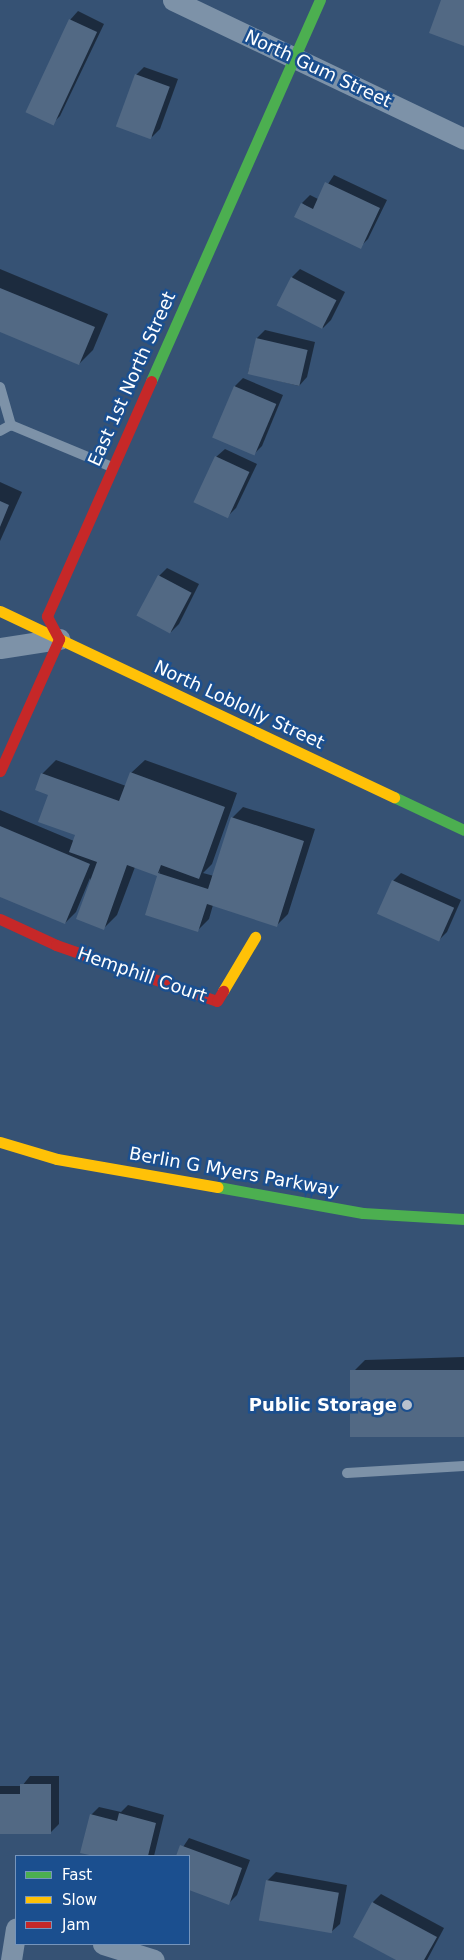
<!DOCTYPE html>
<style>
body{margin:0}
#map{position:relative;width:464px;height:1960px;overflow:hidden;background:#365274;font-family:"DejaVu Sans",sans-serif}
div>[style]{position:absolute}
.shadow>*{inset:0;background:#0007}
.building>*{inset:0;background:#526984;transform-origin:0 0}
.lane>*{height:10px;margin:-5px;padding:0 5px;transform-origin:5px;border-radius:5px;background:#7d92a8}
.street>*{height:21px;margin:-10.5px;padding:0 10.5px;transform-origin:10.5px;border-radius:10.5px;background:#7d92a8}
.fast>*{height:11px;margin:-5.5px;padding:0 5.5px;transform-origin:5.5px;border-radius:5.5px;background:#4caf50}
.slow>*{height:11px;margin:-5.5px;padding:0 5.5px;transform-origin:5.5px;border-radius:5.5px;background:#ffc107}
.jam>*{height:11px;margin:-5.5px;padding:0 5.5px;transform-origin:5.5px;border-radius:5.5px;background:#c62828}
.dots>*{width:14px;height:14px;translate:-50% -50%;box-sizing:border-box;border:2px solid #1b4f8f;border-radius:50%}
span{translate:-50% -50%;white-space:nowrap;text-align:center;line-height:1.15;-webkit-text-stroke:5px #1b4f8f;paint-order:stroke}
.street-label{font-size:18px;color:#fff}
.poi-label{font-size:18px;color:#fff;font-weight:700}
.right{translate:-100% -50%;text-align:right}
.legend{position:absolute;left:15px;top:1855px;width:175px;height:90px;box-sizing:border-box;background:#1b4f8f;border:1px solid #7695bc;margin:0;padding:6px 9px;list-style:none;font-size:15px;color:#fff}
.legend li{display:flex;align-items:center;gap:10px;height:25px}
.legend b{width:25px;border:1px solid #7695bc}
</style>
<div id="map">
<div class="shadow">
<div style="clip-path:polygon(78px 11px,104px 24px,60px 116px,52px 124px,70px 20px)"></div>
<div style="clip-path:polygon(144px 67px,178px 79px,160px 129px,152px 137px,136px 75px)"></div>
<div style="clip-path:polygon(334px 175px,387px 200px,368px 239px,360px 247px,302px 203px,310px 195px,318px 199px)"></div>
<div style="clip-path:polygon(0 269px,108px 314px,93px 350px,79px 364px,0 331px)"></div>
<div style="clip-path:polygon(300px 269px,345px 292px,331px 320px,323px 328px,292px 277px)"></div>
<div style="clip-path:polygon(265px 330px,315px 342px,307px 377px,299px 386px,248px 373px,257px 338px)"></div>
<div style="clip-path:polygon(243px 378px,283px 395px,262px 446px,254px 454px,235px 386px)"></div>
<div style="clip-path:polygon(225px 449px,257px 464px,236px 508px,228px 516px,216px 457px)"></div>
<div style="clip-path:polygon(0 482px,22px 492px,0 541px)"></div>
<div style="clip-path:polygon(167px 568px,199px 584px,179px 624px,171px 632px,159px 576px)"></div>
<div style="clip-path:polygon(56px 760px,126px 786px,131px 773px,145px 760px,237px 793px,212px 864px,203px 873px,214px 876px,232px 818px,243px 807px,315px 829px,288px 914px,277px 925px,213px 905px,209px 919px,198px 930px,146px 914px,160px 871px,157px 875px,135px 867px,117px 915px,104px 928px,90px 878px,76px 912px,65px 923px,0 895px,0 810px,74px 841px,76px 834px,50px 794px,42px 774px)"></div>
<div style="clip-path:polygon(401px 873px,461px 900px,447px 932px,439px 940px,393px 881px)"></div>
<div style="clip-path:polygon(464px 1357px,464px 1435px,351px 1374px,365px 1360px)"></div>
<div style="clip-path:polygon(30px 1776px,59px 1776px,59px 1824px,50px 1833px,0 1833px,0 1786px,22px 1786px)"></div>
<div style="clip-path:polygon(128px 1805px,164px 1815px,154px 1856px,99px 1856px,82px 1852px,91px 1815px,99px 1807px,121px 1812px)"></div>
<div style="clip-path:polygon(189px 1838px,250px 1860px,237px 1895px,229px 1903px,189px 1889px,189px 1856px,177px 1856px)"></div>
<div style="clip-path:polygon(276px 1872px,347px 1885px,340px 1924px,331px 1932px,267px 1881px)"></div>
<div style="clip-path:polygon(381px 1894px,444px 1928px,427px 1960px,399px 1960px,373px 1902px)"></div>
</div>
<div class="building">
<div style="clip-path:polygon(441px 0,464px 0,464px 46px,429px 33px)"></div>
<div style="left:69px;top:19px;width:31px;height:103px;rotate:25deg"></div>
<div style="left:135px;top:74px;width:37px;height:56px;rotate:20deg"></div>
<div style="clip-path:polygon(325px 182px,380px 208px,361px 249px,294px 217px,301px 203px,313px 209px)"></div>
<div style="left:291px;top:277px;width:51px;height:32px;rotate:27deg"></div>
<div style="clip-path:polygon(0 288px,95px 327px,79px 365px,0 332px)"></div>
<div style="left:256px;top:338px;width:53px;height:37px;rotate:13deg"></div>
<div style="left:234px;top:386px;width:46px;height:56px;rotate:23deg"></div>
<div style="left:215px;top:456px;width:38px;height:51px;rotate:25deg"></div>
<div style="clip-path:polygon(0 501px,9px 505px,0 527px)"></div>
<div style="left:158px;top:575px;width:38px;height:46px;rotate:28deg"></div>
<div style="clip-path:polygon(130px 772px,225px 807px,199px 879px,161px 865px,158px 873px,208px 889px,231px 817px,304px 841px,277px 927px,207px 904px,198px 932px,145px 915px,157px 876px,127px 865px,104px 930px,76px 919px,97px 862px,69px 852px,75px 835px,38px 822px,48px 795px,35px 790px,41px 773px,119px 801px)"></div>
<div style="clip-path:polygon(0 826px,90px 864px,65px 924px,0 897px)"></div>
<div style="left:392px;top:880px;width:68px;height:37px;rotate:24deg"></div>
<div style="left:464px;top:1370px;width:67px;height:114px;rotate:90deg"></div>
<div style="clip-path:polygon(20px 1784px,51px 1784px,51px 1834px,0 1834px,0 1794px,20px 1794px)"></div>
<div style="clip-path:polygon(119px 1813px,156px 1823px,148px 1856px,94px 1856px,80px 1853px,90px 1814px,117px 1821px)"></div>
<div style="clip-path:polygon(180px 1845px,242px 1868px,229px 1905px,189px 1890px,189px 1856px,176px 1856px)"></div>
<div style="left:266px;top:1880px;width:74px;height:41px;rotate:10deg"></div>
<div style="clip-path:polygon(372px 1902px,437px 1937px,424px 1960px,396px 1960px,353px 1937px)"></div>
</div>
<div class="lane">
<div style="left:0;top:387px;width:40px;rotate:74deg"></div>
<div style="left:11px;top:425px;width:109px;rotate:22.6deg"></div>
<div style="left:0;top:431px;width:13px;rotate:-29deg"></div>
<div style="left:347px;top:1473px;width:117px;rotate:-3.4deg"></div>
</div>
<div class="street">
<div style="left:173px;top:0;width:322px;rotate:25.5deg"></div>
<div style="left:0;top:648px;width:60px;rotate:-8.7deg"></div>
<div style="left:103px;top:1944px;width:53px;rotate:17.4deg"></div>
<div style="left:11px;top:1960px;width:32px;rotate:-81deg"></div>
</div>
<div class="fast">
<div style="left:151px;top:381px;width:417px;rotate:-66.1deg"></div>
<div style="left:394px;top:797px;width:77px;rotate:25.2deg"></div>
<div style="left:218px;top:1187px;width:147px;rotate:10.2deg"></div>
<div style="left:363px;top:1213px;width:101px;rotate:3.4deg"></div>
</div>
<div class="slow">
<div style="left:0;top:611px;width:436px;rotate:25.3deg"></div>
<div style="left:223px;top:991px;width:63px;rotate:-59.3deg"></div>
<div style="left:0;top:1142px;width:59px;rotate:16.6deg"></div>
<div style="left:57px;top:1159px;width:163px;rotate:9.9deg"></div>
</div>
<div class="jam">
<div style="left:0;top:771px;width:145px;rotate:-65.9deg"></div>
<div style="left:59px;top:639px;width:26px;rotate:-118deg"></div>
<div style="left:47px;top:616px;width:257px;rotate:-66.1deg"></div>
<div style="left:0;top:919px;width:62px;rotate:24.9deg"></div>
<div style="left:56px;top:945px;width:170px;rotate:19.2deg"></div>
<div style="left:217px;top:1001px;width:12px;rotate:-59deg"></div>
</div>
<div class="dots">
<div style="left:407px;top:1405px;background:#b9c2ce"></div>
</div>
<div class="street-label">
<span style="left:318px;top:69px;rotate:25deg">North Gum Street</span>
<span style="left:132px;top:379px;rotate:-66deg">East 1st North Street</span>
<span style="left:239px;top:705px;rotate:25deg">North Loblolly Street</span>
<span style="left:142px;top:975px;rotate:19deg">Hemphill Court</span>
<span style="left:234px;top:1172px;rotate:10deg">Berlin G Myers Parkway</span>
</div>
<div class="poi-label">
<span class="right" style="left:397px;top:1405px">Public Storage</span>
</div>
<ul class="legend">
<li><b style="height:6px;background:#4caf50"></b>Fast</li>
<li><b style="height:6px;background:#ffc107"></b>Slow</li>
<li><b style="height:6px;background:#c62828"></b>Jam</li>
</ul>
</div>
